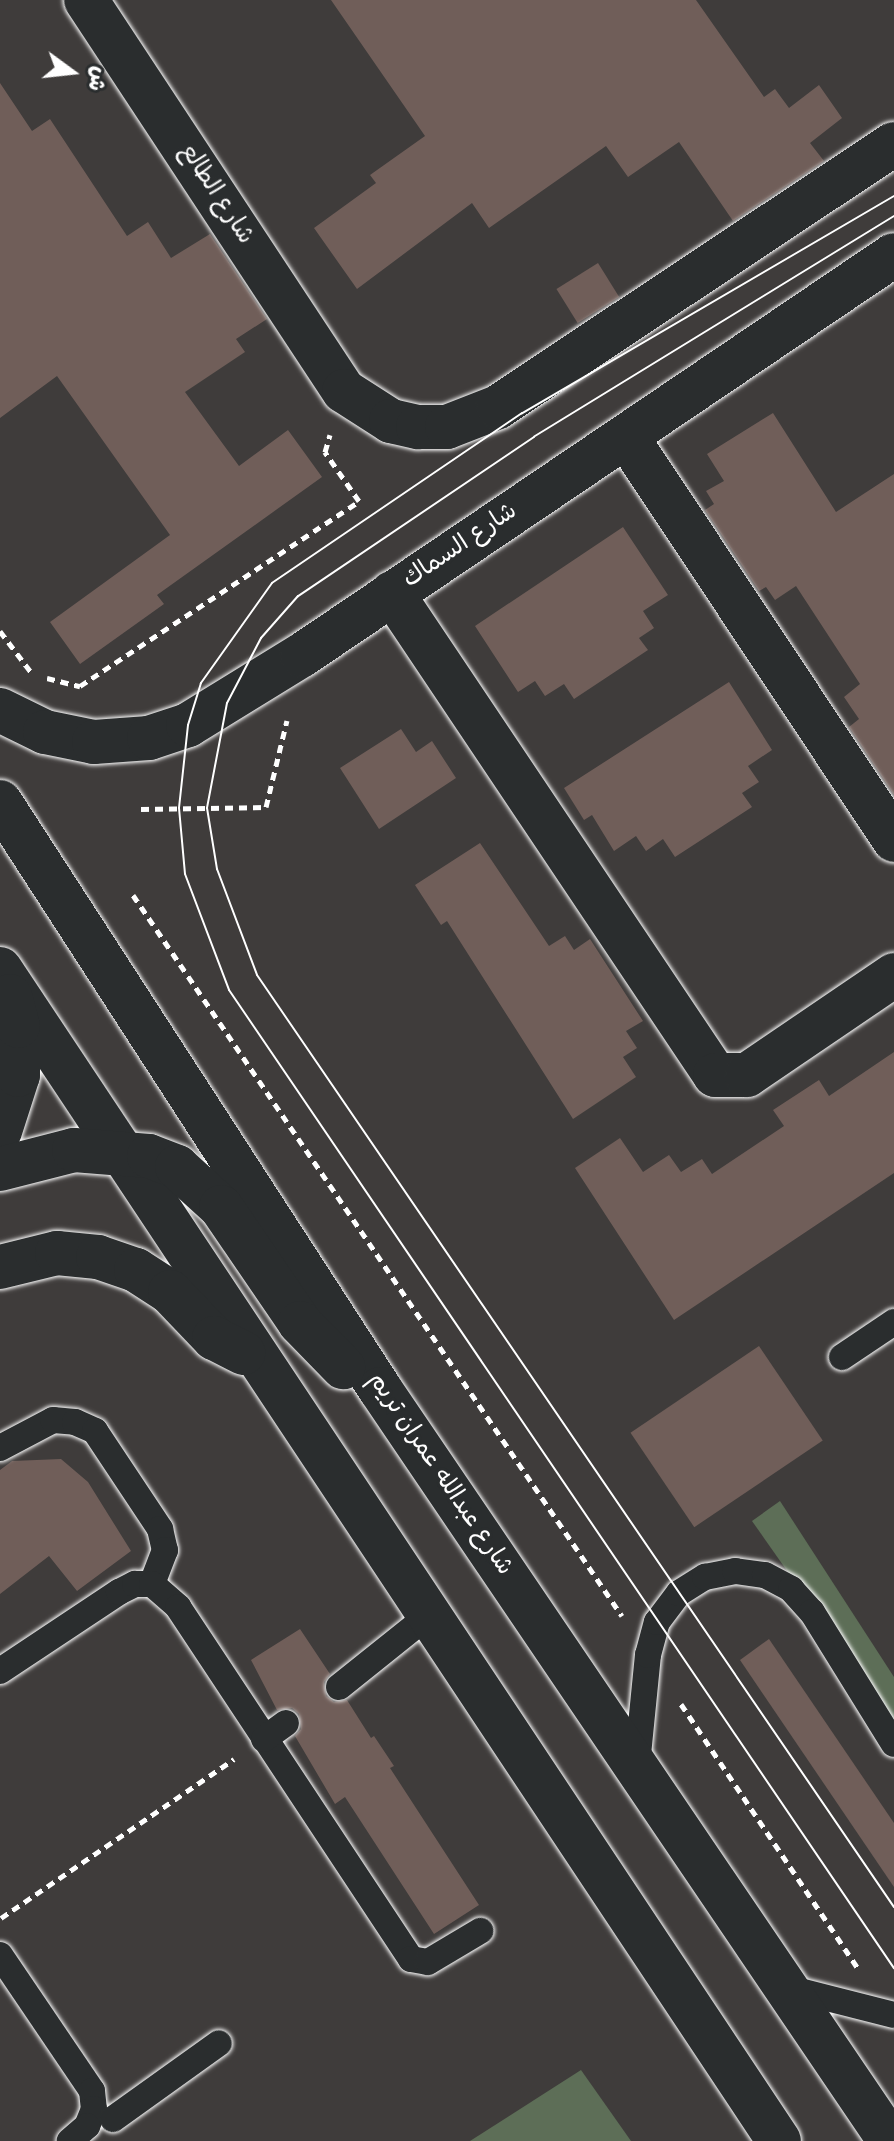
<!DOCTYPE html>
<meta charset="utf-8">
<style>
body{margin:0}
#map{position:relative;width:894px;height:2141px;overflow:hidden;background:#3f3c3b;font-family:"Gochi Hand","Playpen Sans Arabic",sans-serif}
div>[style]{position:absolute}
.green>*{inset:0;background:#5d6e57}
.building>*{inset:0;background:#705e59;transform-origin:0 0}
.path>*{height:5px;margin-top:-2.5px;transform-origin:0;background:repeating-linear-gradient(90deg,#fff 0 8px,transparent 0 14px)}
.roads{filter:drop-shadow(0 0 2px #fff) drop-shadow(0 0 2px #fff)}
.lane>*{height:26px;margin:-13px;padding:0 13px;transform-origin:13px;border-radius:13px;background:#2a2d2e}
.street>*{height:44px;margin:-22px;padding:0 22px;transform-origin:22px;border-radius:22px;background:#2a2d2e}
.secondary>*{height:44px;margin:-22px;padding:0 22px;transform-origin:22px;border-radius:22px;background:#2a2d2e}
.tram>*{height:2px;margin:-1px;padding:0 1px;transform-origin:1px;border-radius:1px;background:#fff}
span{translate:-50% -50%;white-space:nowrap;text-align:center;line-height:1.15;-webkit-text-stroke:6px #2a2d2e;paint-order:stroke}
.street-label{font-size:24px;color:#fff}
.north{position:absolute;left:32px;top:32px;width:80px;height:80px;-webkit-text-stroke:6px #2a2d2e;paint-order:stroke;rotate:105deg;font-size:22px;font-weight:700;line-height:32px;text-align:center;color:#fff}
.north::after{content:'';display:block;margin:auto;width:28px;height:36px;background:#fff;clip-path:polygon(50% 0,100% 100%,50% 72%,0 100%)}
</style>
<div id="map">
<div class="green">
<div style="clip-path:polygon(780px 1501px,894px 1677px,894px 1723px,752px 1521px)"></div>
<div style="clip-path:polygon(581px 2070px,631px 2141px,470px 2141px)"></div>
</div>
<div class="building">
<div style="clip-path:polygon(331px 0,696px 0,764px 97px,775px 89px,789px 108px,819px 85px,842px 118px,810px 143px,824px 161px,733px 221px,679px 142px,628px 177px,606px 146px,489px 228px,472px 203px,357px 289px,314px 228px,376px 183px,370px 175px,425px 136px)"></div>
<div style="clip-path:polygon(0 83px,32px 131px,50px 119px,127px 236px,148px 222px,171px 258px,210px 234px,267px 319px,236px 339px,245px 352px,185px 392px,239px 466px,288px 430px,322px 477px,157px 595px,164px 604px,80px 664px,50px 622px,170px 535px,57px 376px,0 418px)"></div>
<div style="left:598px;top:263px;width:40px;height:49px;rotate:58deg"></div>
<div style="clip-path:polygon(773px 413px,836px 512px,894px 474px,894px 795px,849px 727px,859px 719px,844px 697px,860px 684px,796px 586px,775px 600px,766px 587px,759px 591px,705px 510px,714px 504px,706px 491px,724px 481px,707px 454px)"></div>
<div style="clip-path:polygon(623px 527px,668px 595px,643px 611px,654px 628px,639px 638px,648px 650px,574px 699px,564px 684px,545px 696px,535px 681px,518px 692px,475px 626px)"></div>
<div style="clip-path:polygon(729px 682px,772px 750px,748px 766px,759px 782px,742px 793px,752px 807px,675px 857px,663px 839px,646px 851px,636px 836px,614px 851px,592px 815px,584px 820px,564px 788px)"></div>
<div style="clip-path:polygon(401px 729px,416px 752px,432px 741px,456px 778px,379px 829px,340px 768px)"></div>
<div style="clip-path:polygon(480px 843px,549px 946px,565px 936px,574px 950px,590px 939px,643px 1021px,626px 1031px,637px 1048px,623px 1057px,636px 1077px,573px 1119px,447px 921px,441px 925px,415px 885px)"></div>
<div style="clip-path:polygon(894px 1052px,894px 1173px,674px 1320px,575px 1168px,620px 1138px,643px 1172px,669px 1155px,681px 1172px,702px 1159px,712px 1174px,784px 1126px,773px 1110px,819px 1080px,829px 1096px)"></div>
<div style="left:759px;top:1346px;width:114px;height:155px;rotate:56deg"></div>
<div style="clip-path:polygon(61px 1459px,88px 1482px,131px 1551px,77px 1591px,49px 1556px,0 1594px,0 1470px,12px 1461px)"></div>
<div style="clip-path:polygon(300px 1629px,330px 1674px,324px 1682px,326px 1696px,334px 1702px,347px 1700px,371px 1738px,374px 1736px,394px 1766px,390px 1768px,479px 1905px,434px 1934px,345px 1797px,335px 1804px,295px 1736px,301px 1729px,299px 1714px,292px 1708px,277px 1710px,251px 1660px)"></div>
<div style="clip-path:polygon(769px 1639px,894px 1823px,894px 1887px,740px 1660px)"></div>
</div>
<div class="path">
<div style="left:0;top:631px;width:51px;rotate:52.9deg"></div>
<div style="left:47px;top:678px;width:34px;rotate:14deg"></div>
<div style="left:80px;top:686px;width:335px;rotate:-33.5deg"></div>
<div style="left:359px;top:501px;width:60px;rotate:-124.8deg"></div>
<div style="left:325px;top:452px;width:18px;rotate:-74deg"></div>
<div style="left:141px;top:809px;width:125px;rotate:-0.9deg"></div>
<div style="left:266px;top:807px;width:89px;rotate:-76.4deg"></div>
<div style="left:133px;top:895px;width:871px;rotate:55.85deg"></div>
<div style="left:681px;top:1704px;width:318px;rotate:56.2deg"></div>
<div style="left:1px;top:1918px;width:282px;rotate:-34.3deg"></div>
</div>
<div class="roads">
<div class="lane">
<div style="left:842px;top:1357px;width:63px;rotate:-33.9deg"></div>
<div style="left:0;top:1448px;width:60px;rotate:-27.8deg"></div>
<div style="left:53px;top:1420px;width:22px;rotate:5deg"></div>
<div style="left:75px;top:1422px;width:22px;rotate:24deg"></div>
<div style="left:95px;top:1431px;width:118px;rotate:56.4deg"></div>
<div style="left:160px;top:1529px;width:22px;rotate:77deg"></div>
<div style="left:165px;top:1550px;width:36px;rotate:111deg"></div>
<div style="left:0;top:1671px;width:143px;rotate:-33.6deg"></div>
<div style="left:119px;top:1592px;width:18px;rotate:-27deg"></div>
<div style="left:135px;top:1584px;width:17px"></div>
<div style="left:152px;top:1584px;width:35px;rotate:41deg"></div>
<div style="left:178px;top:1607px;width:422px;rotate:56.5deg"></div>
<div style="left:411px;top:1959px;width:17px;rotate:10deg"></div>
<div style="left:428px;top:1962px;width:61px;rotate:-30.8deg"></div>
<div style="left:339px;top:1687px;width:115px;rotate:-38.7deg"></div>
<div style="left:264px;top:1739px;width:27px;rotate:-36deg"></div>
<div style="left:637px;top:1765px;width:111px;rotate:-84.3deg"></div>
<div style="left:648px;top:1655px;width:34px;rotate:-75deg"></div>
<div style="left:657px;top:1622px;width:36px;rotate:-53deg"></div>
<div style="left:679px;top:1593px;width:31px;rotate:-32deg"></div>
<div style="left:705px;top:1577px;width:31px;rotate:-11deg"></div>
<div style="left:735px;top:1571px;width:30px;rotate:8deg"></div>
<div style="left:765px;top:1575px;width:30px;rotate:28deg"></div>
<div style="left:791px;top:1589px;width:31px;rotate:48deg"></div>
<div style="left:812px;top:1612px;width:155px;rotate:58.2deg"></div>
<div style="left:0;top:1955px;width:164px;rotate:55.9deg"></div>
<div style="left:92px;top:2091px;width:18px;rotate:84deg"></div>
<div style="left:94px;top:2109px;width:18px;rotate:112deg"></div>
<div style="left:87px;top:2126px;width:23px;rotate:139deg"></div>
<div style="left:788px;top:1988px;width:109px;rotate:14.3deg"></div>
<div style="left:113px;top:2119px;width:130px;rotate:-35.6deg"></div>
</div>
<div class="street">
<div style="left:86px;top:0;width:468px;rotate:56.6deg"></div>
<div style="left:344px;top:391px;width:56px;rotate:32.6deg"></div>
<div style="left:391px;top:421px;width:28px;rotate:13deg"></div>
<div style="left:418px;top:427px;width:29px"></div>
<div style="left:447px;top:427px;width:55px;rotate:-21.4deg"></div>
<div style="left:498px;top:407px;width:475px;rotate:-33.6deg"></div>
<div style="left:626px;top:436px;width:485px;rotate:56.4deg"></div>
<div style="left:392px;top:593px;width:580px;rotate:56.17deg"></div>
<div style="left:715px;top:1075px;width:32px"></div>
<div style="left:747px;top:1075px;width:178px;rotate:-34.2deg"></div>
<div style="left:0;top:710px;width:50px;rotate:26.1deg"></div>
<div style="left:45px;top:732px;width:50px;rotate:11.5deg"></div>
<div style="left:94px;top:742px;width:55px;rotate:-4.2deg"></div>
<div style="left:149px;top:738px;width:41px;rotate:-18.4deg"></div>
<div style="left:188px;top:725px;width:134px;rotate:-31.6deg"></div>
<div style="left:302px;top:655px;width:714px;rotate:-34.05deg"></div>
</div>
<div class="secondary">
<div style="left:0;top:802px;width:699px;rotate:57.08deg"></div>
<div style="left:380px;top:1389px;width:909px;rotate:55.86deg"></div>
<div style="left:0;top:969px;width:1407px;rotate:56.39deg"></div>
<div style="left:0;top:1131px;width:59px;rotate:-72.2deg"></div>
<div style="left:18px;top:1075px;width:49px;rotate:-90deg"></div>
<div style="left:18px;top:1026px;width:31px;rotate:-105deg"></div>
<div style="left:0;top:1169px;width:76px;rotate:-14.4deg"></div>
<div style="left:74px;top:1150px;width:75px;rotate:4.6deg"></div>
<div style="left:149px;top:1156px;width:30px;rotate:21deg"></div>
<div style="left:177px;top:1167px;width:59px;rotate:42.3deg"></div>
<div style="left:221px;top:1207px;width:140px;rotate:55.7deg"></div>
<div style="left:300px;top:1323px;width:62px;rotate:45.7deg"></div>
<div style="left:0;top:1267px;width:59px;rotate:-13.8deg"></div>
<div style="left:57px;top:1253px;width:41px;rotate:5.6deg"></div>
<div style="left:98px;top:1257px;width:40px;rotate:18.9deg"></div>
<div style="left:136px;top:1270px;width:40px;rotate:32.9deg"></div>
<div style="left:170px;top:1292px;width:64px;rotate:46.3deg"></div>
<div style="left:214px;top:1338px;width:33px;rotate:27deg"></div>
</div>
</div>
<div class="tram">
<div style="left:894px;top:196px;width:431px;rotate:149.7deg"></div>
<div style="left:522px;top:413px;width:302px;rotate:145.8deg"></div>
<div style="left:272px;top:583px;width:123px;rotate:125.4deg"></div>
<div style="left:201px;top:683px;width:44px;rotate:107.2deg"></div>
<div style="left:188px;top:725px;width:83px;rotate:96.2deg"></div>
<div style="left:179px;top:808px;width:66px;rotate:84.8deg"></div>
<div style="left:185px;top:874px;width:124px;rotate:69.2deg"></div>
<div style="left:229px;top:990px;width:1183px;rotate:55.79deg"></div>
<div style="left:894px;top:216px;width:422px;rotate:148.5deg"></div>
<div style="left:534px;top:437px;width:285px;rotate:146deg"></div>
<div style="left:298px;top:596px;width:56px;rotate:131.4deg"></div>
<div style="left:261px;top:638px;width:73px;rotate:117.6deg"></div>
<div style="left:227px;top:703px;width:107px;rotate:100.8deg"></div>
<div style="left:207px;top:808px;width:62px;rotate:80.7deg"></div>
<div style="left:217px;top:869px;width:113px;rotate:69.3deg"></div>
<div style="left:257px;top:975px;width:1129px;rotate:55.65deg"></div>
</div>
<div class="street-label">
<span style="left:215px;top:195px;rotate:57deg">شارع الطالع</span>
<span style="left:461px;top:547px;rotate:-34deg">شارع السماك</span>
<span style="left:439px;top:1475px;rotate:56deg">شارع عبدالله عمران تريم</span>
</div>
<div class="north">ش</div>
</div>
